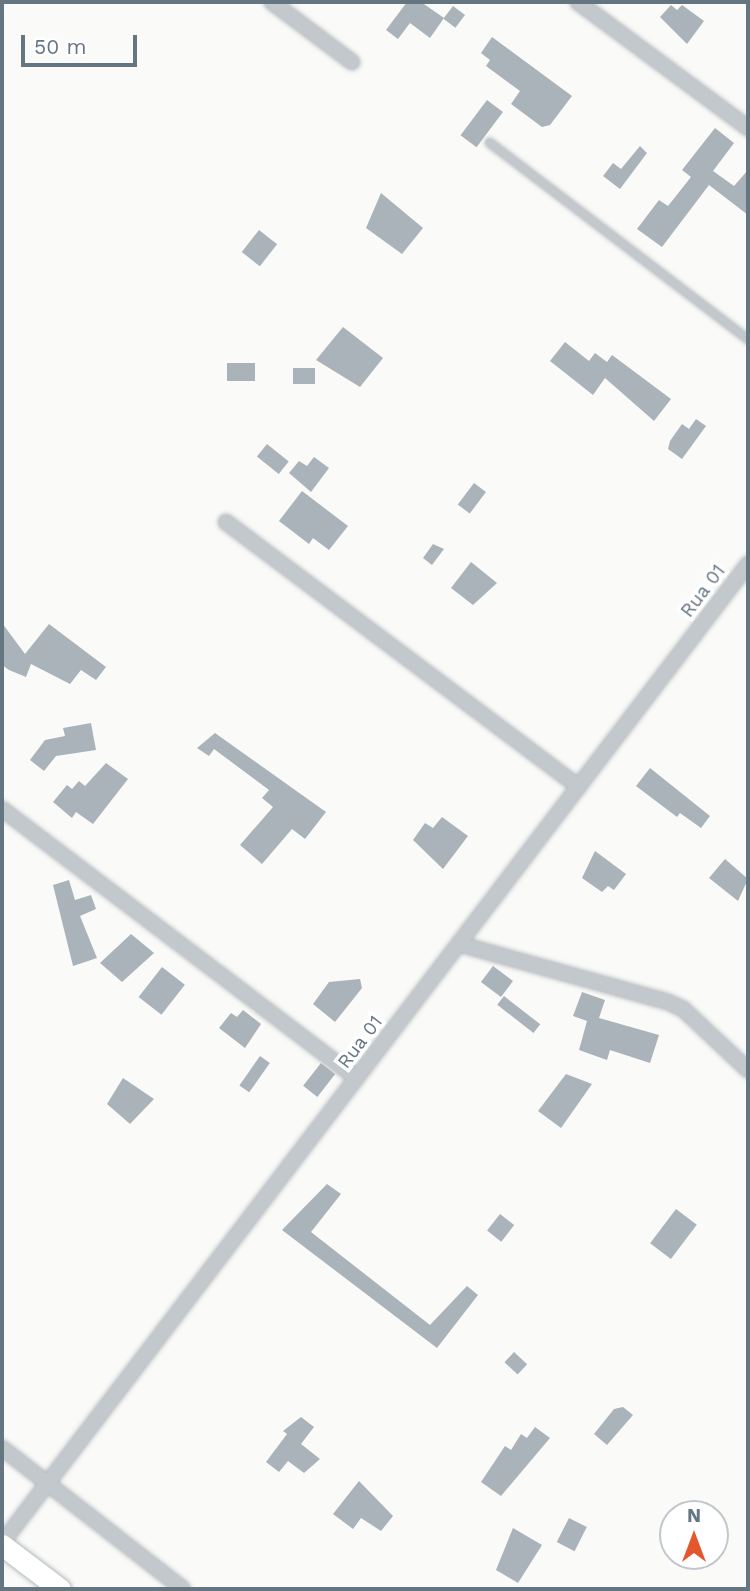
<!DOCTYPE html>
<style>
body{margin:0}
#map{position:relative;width:750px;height:1591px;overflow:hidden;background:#fafaf8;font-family:"Work Sans",sans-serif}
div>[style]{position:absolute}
.building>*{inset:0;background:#aab3b9;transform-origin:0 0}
.roads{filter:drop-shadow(0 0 2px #b3babf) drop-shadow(0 0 2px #b3babf)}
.lane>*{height:7px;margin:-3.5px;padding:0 3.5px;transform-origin:3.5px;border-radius:3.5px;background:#c3c8cc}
.street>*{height:14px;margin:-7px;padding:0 7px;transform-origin:7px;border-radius:7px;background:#c3c8cc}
.secondary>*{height:21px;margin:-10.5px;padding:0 10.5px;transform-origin:10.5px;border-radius:10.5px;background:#fff}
span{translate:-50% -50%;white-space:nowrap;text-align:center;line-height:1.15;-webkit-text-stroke:7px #fff;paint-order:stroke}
.street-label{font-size:19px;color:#657683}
.frame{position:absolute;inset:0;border:4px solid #657683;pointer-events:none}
.north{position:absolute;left:659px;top:1500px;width:70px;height:70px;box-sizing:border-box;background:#fff;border:2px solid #c1c8cd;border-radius:50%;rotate:0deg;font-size:19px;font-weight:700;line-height:28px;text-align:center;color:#657683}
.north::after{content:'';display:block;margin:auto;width:24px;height:32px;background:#e4572e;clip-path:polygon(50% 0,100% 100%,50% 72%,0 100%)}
.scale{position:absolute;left:21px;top:35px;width:116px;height:32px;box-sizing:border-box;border:4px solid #657683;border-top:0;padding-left:9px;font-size:21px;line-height:24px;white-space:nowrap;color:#657683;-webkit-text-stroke:5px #fff;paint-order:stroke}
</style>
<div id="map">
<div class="building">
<div style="clip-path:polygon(407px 2px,421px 2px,444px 18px,430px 38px,410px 23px,398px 39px,386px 30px)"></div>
<div style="clip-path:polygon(671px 5px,677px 10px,682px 5px,704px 21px,687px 44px,660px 17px)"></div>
<div style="left:453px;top:6px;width:15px;height:16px;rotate:37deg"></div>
<div style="clip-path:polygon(492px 37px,572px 96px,550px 125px,542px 127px,511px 104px,520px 91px,486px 66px,490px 60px,481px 53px)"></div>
<div style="left:487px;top:100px;width:20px;height:44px;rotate:37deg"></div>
<div style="clip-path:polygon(715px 128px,734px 143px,713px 171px,734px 186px,748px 170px,748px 215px,709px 185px,662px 247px,637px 229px,659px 200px,668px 206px,691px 177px,682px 170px)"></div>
<div style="clip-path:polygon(640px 146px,647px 153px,620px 189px,603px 176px,613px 163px,621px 169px)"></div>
<div style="clip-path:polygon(381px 193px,423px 228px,402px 254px,366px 228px)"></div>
<div style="left:259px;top:230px;width:23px;height:28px;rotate:38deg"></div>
<div style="clip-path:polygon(343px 327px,383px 358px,360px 387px,316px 360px)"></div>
<div style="clip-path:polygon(565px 342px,589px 361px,595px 353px,607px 362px,612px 355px,671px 399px,654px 421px,605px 378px,593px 395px,550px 361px)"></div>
<div style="left:227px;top:363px;width:28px;height:18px"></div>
<div style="left:293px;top:368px;width:22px;height:16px"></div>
<div style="clip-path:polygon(696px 419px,706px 426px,682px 459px,668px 449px,670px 441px,682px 424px,689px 429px)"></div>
<div style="left:267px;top:444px;width:28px;height:16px;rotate:39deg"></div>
<div style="clip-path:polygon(314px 457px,329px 468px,311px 492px,289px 473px,299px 461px,307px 466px)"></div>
<div style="left:474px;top:483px;width:15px;height:27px;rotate:37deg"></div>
<div style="clip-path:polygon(302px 491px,348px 526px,329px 550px,313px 538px,309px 544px,279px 521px)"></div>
<div style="clip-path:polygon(433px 544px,444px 549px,432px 565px,423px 558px)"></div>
<div style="clip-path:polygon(471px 562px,497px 583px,473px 605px,451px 588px)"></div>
<div style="clip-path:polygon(2px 623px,25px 654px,49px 624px,106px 667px,96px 680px,81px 670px,70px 684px,31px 664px,26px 677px,9px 670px,2px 665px)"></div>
<div style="clip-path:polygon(91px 723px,96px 750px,56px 756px,44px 771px,30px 760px,45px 740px,65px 736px,63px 728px)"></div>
<div style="clip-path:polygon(215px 733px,326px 812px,305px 839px,292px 829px,262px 864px,240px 845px,273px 807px,262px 798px,269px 790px,214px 749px,209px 756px,197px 748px)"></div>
<div style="clip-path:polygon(106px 763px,128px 779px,93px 824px,76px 812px,72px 818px,53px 802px,67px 785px,72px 789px,79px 781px,85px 786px)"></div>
<div style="clip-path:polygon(650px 768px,710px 816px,701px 828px,680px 813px,677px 817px,636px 786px)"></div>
<div style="clip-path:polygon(442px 817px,468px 836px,443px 869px,413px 840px,425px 823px,433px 828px)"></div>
<div style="clip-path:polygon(595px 851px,626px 874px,614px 890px,608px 886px,602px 892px,582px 878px)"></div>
<div style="clip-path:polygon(725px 859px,748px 879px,738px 901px,709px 878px)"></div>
<div style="clip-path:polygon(69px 880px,75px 900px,91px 895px,96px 909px,80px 916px,97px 958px,73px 966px,53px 885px)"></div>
<div style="clip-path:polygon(131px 934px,154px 953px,122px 982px,100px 963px)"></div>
<div style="left:493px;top:966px;width:25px;height:20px;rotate:37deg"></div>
<div style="left:162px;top:967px;width:29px;height:38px;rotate:38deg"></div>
<div style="clip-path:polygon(360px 979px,362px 988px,335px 1022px,313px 1004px,329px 982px)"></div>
<div style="clip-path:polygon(582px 992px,605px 1000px,599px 1018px,659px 1035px,650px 1063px,610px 1050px,607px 1060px,579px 1050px,587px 1021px,573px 1016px)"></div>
<div style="left:504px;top:996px;width:46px;height:11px;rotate:38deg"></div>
<div style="clip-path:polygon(243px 1010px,261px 1024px,245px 1048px,219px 1028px,231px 1013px,237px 1017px)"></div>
<div style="left:260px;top:1056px;width:12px;height:36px;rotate:35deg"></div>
<div style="left:321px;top:1063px;width:18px;height:29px;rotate:38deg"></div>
<div style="clip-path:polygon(566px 1074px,592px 1084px,561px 1128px,538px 1111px)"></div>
<div style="clip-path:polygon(123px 1078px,154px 1099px,130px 1124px,107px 1104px)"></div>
<div style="clip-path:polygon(327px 1184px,341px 1194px,311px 1232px,430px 1325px,467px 1286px,478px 1295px,437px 1348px,282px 1230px)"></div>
<div style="left:676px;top:1209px;width:26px;height:43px;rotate:37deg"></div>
<div style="left:500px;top:1214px;width:18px;height:21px;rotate:38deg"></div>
<div style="left:514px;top:1352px;width:18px;height:14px;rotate:43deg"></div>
<div style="clip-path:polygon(623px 1407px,633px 1415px,607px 1445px,594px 1434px,614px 1409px)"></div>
<div style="clip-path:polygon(301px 1417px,314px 1427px,301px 1444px,320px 1459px,304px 1473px,288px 1461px,279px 1472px,266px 1462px,287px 1434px,283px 1431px)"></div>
<div style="clip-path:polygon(535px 1427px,550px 1438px,501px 1496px,481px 1482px,505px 1446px,511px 1450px,521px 1434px,527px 1438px)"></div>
<div style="clip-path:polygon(359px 1481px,393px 1516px,381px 1531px,361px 1518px,353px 1529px,333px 1514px)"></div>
<div style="left:569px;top:1518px;width:20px;height:27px;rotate:27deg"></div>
<div style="clip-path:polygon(513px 1528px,542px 1545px,518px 1583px,496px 1570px)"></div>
</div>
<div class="roads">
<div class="lane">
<div style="left:489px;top:142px;width:325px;rotate:37.3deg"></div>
</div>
<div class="street">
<div style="left:272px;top:2px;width:100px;rotate:36.9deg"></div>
<div style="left:578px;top:2px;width:212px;rotate:36.5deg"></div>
<div style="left:226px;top:522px;width:441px;rotate:36.9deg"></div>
<div style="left:2px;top:809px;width:445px;rotate:37.2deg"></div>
<div style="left:459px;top:944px;width:217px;rotate:15.5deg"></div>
<div style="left:668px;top:1002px;width:17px;rotate:25deg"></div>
<div style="left:683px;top:1009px;width:89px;rotate:43.2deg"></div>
<div style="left:2px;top:1448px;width:229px;rotate:37.9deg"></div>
<div style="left:2px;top:1543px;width:1231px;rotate:-52.69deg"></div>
</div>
<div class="secondary">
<div style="left:2px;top:1545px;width:73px;rotate:37.2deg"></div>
</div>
</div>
<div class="street-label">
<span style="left:703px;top:591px;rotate:-53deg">Rua 01</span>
<span style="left:360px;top:1042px;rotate:-53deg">Rua 01</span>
</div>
<div class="frame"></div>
<div class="north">N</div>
<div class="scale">50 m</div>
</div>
